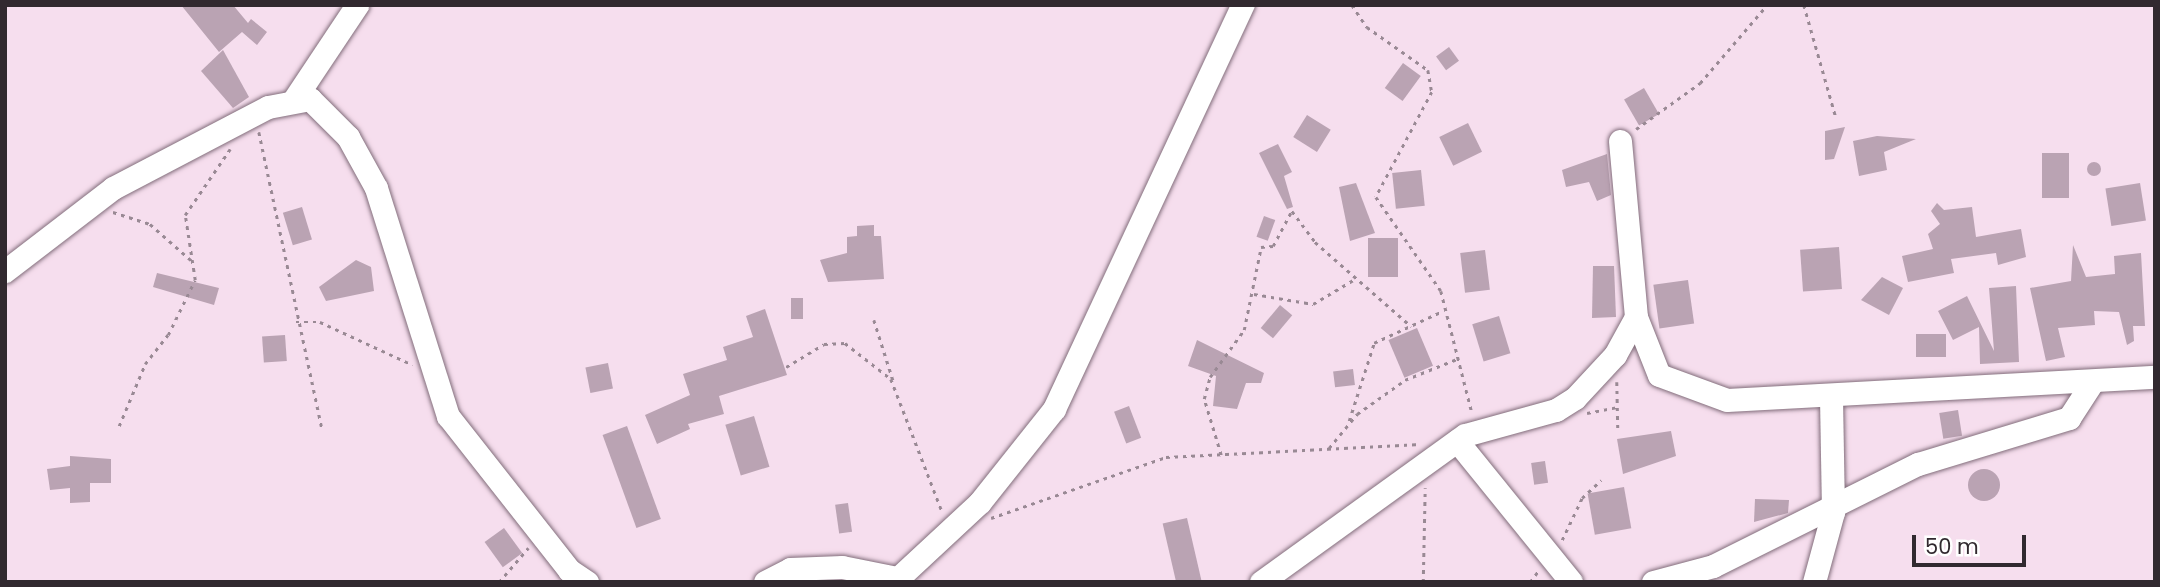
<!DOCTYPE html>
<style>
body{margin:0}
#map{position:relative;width:2160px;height:587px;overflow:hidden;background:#f6deee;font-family:Poppins,sans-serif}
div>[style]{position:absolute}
.building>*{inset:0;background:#baa3b3;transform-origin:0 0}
.round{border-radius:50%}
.path>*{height:2.5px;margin-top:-1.25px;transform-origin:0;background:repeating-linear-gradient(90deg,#998994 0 3.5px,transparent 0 8.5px)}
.roads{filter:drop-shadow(0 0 2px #826d7b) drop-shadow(0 0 2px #826d7b)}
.minor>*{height:23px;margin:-11.5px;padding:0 11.5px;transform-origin:11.5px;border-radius:11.5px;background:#fff}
span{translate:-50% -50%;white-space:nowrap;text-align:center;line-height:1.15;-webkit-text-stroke:7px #fff;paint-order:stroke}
.frame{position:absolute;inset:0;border:7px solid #31292f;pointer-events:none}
.scale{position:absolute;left:1912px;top:535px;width:114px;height:32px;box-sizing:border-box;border:4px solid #31292f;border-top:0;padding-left:9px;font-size:21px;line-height:24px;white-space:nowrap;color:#31292f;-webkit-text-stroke:5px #fff;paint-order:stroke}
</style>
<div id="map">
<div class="building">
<div style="clip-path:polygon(181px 5px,233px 5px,248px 23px,251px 19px,267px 32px,257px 45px,242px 32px,219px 52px)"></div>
<div style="left:1449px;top:47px;width:17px;height:16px;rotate:54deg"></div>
<div style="clip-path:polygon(223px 50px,249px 97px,233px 108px,201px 71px)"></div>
<div style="left:1403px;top:63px;width:22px;height:31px;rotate:36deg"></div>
<div style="left:1644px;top:88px;width:30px;height:23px;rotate:60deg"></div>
<div style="left:1307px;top:115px;width:28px;height:26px;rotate:32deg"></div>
<div style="left:1468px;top:123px;width:32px;height:32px;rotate:64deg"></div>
<div style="clip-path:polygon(1845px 127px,1834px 159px,1825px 160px,1825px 131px)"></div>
<div style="clip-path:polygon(1877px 136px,1916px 139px,1884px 152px,1887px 170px,1859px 176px,1853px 141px)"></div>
<div style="clip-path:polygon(1278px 144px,1292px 172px,1284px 176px,1293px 207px,1287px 209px,1259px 153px)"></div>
<div style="left:2042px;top:153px;width:27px;height:45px"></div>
<div style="clip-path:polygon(1607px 154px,1611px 195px,1597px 201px,1589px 182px,1566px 187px,1562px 170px)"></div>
<div class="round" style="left:2087px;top:162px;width:14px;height:14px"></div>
<div style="left:1421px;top:170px;width:36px;height:29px;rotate:84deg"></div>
<div style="clip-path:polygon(1356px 183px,1375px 233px,1350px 241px,1339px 187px)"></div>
<div style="left:2140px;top:183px;width:38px;height:35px;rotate:81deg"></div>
<div style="clip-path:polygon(1937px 203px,1944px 210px,1972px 207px,1976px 237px,2021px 229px,2026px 257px,1998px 265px,1996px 253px,1951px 259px,1954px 273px,1908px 282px,1902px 256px,1933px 249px,1928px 234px,1940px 224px,1931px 211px)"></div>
<div style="left:302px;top:207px;width:34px;height:20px;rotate:73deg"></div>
<div style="left:1264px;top:216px;width:12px;height:22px;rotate:20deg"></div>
<div style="clip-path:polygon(874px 225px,874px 236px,881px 236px,884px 279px,828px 282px,820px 260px,847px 253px,847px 237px,857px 236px,857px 226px)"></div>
<div style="left:1368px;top:238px;width:30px;height:39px"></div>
<div style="clip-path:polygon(2073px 245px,2086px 277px,2115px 274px,2114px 256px,2141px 253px,2145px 326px,2133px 326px,2134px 341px,2127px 345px,2119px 312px,2094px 311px,2095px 325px,2058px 328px,2065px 357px,2046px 361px,2030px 288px,2071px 281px)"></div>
<div style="left:1839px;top:247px;width:42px;height:39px;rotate:86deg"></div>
<div style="left:1485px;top:250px;width:40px;height:25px;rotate:83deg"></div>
<div style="clip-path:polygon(356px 260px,371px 267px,374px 291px,326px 301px,319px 287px)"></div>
<div style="clip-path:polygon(1593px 266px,1614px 266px,1616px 317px,1592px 318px)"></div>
<div style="clip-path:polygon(157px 273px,219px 288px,214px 305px,153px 287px)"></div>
<div style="clip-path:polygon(1882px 277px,1903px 288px,1889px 315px,1861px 300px)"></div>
<div style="left:1688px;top:280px;width:44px;height:35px;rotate:82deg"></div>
<div style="clip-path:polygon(2016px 286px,2019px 362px,1980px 364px,1979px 327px,1953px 340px,1938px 311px,1967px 296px,1994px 351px,1989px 288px)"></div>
<div style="left:803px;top:298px;width:21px;height:12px;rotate:90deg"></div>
<div style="left:1280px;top:305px;width:16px;height:30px;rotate:40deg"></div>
<div style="clip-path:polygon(765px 309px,787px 375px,719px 396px,724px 414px,688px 424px,690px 429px,657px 444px,645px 415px,690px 395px,683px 374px,727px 360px,723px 347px,753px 337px,746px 316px)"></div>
<div style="left:1499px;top:316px;width:39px;height:28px;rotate:73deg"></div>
<div style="left:1417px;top:328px;width:41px;height:31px;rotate:67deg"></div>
<div style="left:1946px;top:334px;width:23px;height:30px;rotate:90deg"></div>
<div style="left:285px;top:335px;width:26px;height:23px;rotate:86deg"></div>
<div style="clip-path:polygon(1197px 340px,1264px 373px,1261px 383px,1246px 383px,1237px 409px,1213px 406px,1216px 376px,1188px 366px)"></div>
<div style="left:608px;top:363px;width:26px;height:23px;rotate:79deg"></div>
<div style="left:1353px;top:369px;width:16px;height:20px;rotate:83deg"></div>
<div style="left:1129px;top:406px;width:34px;height:16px;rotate:69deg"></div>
<div style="left:1958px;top:410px;width:26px;height:19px;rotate:81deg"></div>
<div style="left:754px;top:416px;width:53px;height:30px;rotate:73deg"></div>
<div style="left:627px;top:426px;width:99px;height:26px;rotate:70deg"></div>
<div style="clip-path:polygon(1671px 431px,1676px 456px,1623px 474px,1617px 439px)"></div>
<div style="clip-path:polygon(70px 456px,111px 459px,111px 483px,90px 483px,90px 502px,70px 503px,70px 488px,50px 490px,47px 469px,70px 466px)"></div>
<div style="left:1545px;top:461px;width:22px;height:14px;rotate:82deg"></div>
<div class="round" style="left:1968px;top:469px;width:32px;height:32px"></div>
<div style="left:1624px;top:487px;width:42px;height:37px;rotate:80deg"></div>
<div style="clip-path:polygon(1755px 499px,1789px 500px,1788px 513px,1754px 522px)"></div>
<div style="left:848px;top:503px;width:29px;height:13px;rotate:82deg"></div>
<div style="left:1187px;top:518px;width:66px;height:25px;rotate:77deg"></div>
<div style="left:504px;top:528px;width:31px;height:24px;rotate:54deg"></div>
</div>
<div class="path">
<div style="left:1352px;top:5px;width:27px;rotate:56deg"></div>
<div style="left:1367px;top:27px;width:75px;rotate:35.2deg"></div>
<div style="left:1428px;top:70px;width:22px;rotate:80deg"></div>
<div style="left:1432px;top:92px;width:119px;rotate:118.1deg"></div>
<div style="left:1376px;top:197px;width:114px;rotate:55.3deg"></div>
<div style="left:1441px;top:291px;width:126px;rotate:75.7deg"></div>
<div style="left:1804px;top:5px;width:116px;rotate:74.1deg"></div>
<div style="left:1636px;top:129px;width:79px;rotate:-35.7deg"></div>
<div style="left:1700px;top:83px;width:103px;rotate:-49.3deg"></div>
<div style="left:259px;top:132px;width:304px;rotate:78deg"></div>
<div style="left:113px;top:212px;width:39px;rotate:18deg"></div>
<div style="left:150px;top:224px;width:56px;rotate:41.4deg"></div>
<div style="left:1254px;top:294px;width:60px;rotate:9.6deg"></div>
<div style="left:1313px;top:304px;width:49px;rotate:-30.8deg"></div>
<div style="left:874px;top:320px;width:66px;rotate:72.4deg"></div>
<div style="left:296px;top:322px;width:24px"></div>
<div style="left:320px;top:322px;width:102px;rotate:24.8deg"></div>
<div style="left:786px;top:367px;width:44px;rotate:-31.2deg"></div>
<div style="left:824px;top:344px;width:21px;rotate:-3deg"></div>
<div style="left:845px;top:343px;width:58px;rotate:38deg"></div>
<div style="left:891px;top:379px;width:142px;rotate:68.9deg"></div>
<div style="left:1617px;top:382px;width:47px;rotate:88.8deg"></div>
<div style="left:1587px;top:413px;width:32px;rotate:-11deg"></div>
<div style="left:1349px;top:421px;width:82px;rotate:-72.2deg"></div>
<div style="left:1374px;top:343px;width:76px;rotate:-24.9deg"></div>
<div style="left:119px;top:426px;width:67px;rotate:-67.2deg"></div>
<div style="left:145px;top:364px;width:37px;rotate:-52deg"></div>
<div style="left:168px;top:335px;width:61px;rotate:-63.9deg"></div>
<div style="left:195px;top:280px;width:66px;rotate:-98.7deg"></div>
<div style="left:185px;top:215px;width:80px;rotate:-55.7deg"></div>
<div style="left:1329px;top:448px;width:44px;rotate:-50.5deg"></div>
<div style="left:1357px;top:414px;width:59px;rotate:-35.3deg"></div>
<div style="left:1405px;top:380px;width:56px;rotate:-22deg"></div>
<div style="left:1221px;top:455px;width:59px;rotate:-106.9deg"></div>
<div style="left:1204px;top:399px;width:23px;rotate:-75deg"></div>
<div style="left:1210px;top:377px;width:58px;rotate:-54.1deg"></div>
<div style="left:1244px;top:330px;width:85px;rotate:-78.4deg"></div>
<div style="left:1261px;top:247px;width:12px;rotate:-5deg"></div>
<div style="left:1273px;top:246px;width:40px;rotate:-62deg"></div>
<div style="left:1292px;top:211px;width:39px;rotate:53deg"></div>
<div style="left:1315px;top:242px;width:128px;rotate:41.2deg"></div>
<div style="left:991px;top:518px;width:185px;rotate:-19.2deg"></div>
<div style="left:1166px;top:457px;width:255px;rotate:-2.9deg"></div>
<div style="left:1562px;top:540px;width:47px;rotate:-64.5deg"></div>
<div style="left:1582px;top:498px;width:26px;rotate:-43deg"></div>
<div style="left:499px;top:582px;width:45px;rotate:-49.5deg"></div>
<div style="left:1423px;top:582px;width:94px;rotate:-88.8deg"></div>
<div style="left:1530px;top:582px;width:15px;rotate:-53deg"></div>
</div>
<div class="roads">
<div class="minor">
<div style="left:295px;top:98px;width:112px;rotate:-56.3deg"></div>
<div style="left:1620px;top:141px;width:177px;rotate:84.8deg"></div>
<div style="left:1636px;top:317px;width:62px;rotate:68.4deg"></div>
<div style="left:1659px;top:375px;width:72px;rotate:20.2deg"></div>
<div style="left:1727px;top:400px;width:429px;rotate:-3.1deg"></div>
<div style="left:5px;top:271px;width:136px;rotate:-37.5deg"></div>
<div style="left:113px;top:188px;width:175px;rotate:-27.6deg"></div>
<div style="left:268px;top:107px;width:43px;rotate:-10.8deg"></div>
<div style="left:310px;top:99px;width:54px;rotate:45deg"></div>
<div style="left:348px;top:137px;width:58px;rotate:61.2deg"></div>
<div style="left:376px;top:188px;width:239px;rotate:72.5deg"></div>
<div style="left:448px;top:416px;width:196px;rotate:51.8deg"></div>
<div style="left:569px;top:570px;width:22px;rotate:34deg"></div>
<div style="left:1457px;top:441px;width:181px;rotate:51deg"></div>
<div style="left:765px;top:582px;width:28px;rotate:-27deg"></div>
<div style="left:790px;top:569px;width:52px;rotate:-2.2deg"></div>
<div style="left:842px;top:567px;width:56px;rotate:11.3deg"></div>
<div style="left:894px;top:582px;width:117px;rotate:-42.9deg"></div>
<div style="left:980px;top:502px;width:119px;rotate:-51.5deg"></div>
<div style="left:1054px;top:409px;width:446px;rotate:-65deg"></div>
<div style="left:1261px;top:582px;width:251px;rotate:-35.8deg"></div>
<div style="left:1465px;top:435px;width:94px;rotate:-15.4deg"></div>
<div style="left:1556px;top:410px;width:22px;rotate:-32deg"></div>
<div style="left:1575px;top:398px;width:59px;rotate:-47.1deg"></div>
<div style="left:1615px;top:355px;width:43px;rotate:-61.1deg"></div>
<div style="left:1653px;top:582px;width:62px;rotate:-14.9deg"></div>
<div style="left:1713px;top:566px;width:229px;rotate:-26.5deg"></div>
<div style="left:1918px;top:464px;width:158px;rotate:-16.9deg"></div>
<div style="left:2069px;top:418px;width:40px;rotate:-57.1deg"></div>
<div style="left:1814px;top:582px;width:73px;rotate:-74.8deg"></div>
<div style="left:1833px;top:512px;width:116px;rotate:-91deg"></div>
</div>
</div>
<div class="frame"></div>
<div class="scale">50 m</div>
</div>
